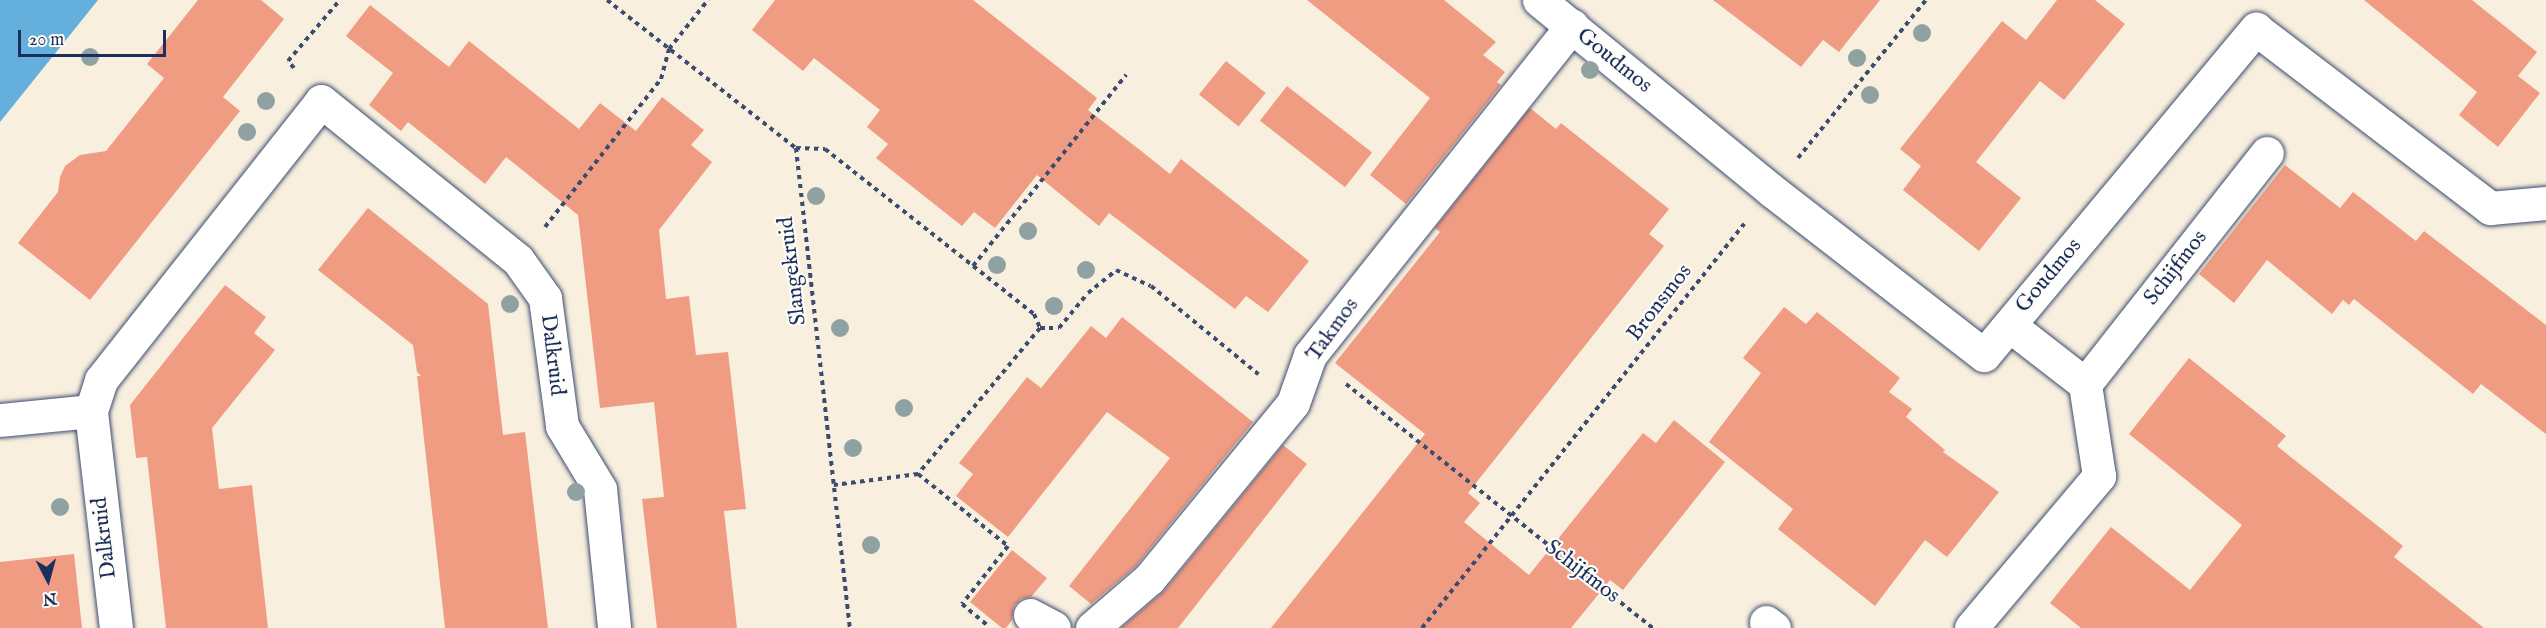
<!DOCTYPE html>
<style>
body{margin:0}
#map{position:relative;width:2546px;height:628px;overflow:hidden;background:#f8efde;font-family:"IM FELL English",serif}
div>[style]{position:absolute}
.water>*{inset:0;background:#64afdc}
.building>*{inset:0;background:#f09c83;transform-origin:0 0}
.path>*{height:4px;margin-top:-2px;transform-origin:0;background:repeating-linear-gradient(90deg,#3c4c71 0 4.5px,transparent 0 9px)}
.roads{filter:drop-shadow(0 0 2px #3c4c71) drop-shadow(0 0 2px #3c4c71)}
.street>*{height:33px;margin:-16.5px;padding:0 16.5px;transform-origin:16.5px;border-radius:16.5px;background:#fff}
.trees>*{width:18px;height:18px;margin:-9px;border-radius:50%;background:#90a1a2}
span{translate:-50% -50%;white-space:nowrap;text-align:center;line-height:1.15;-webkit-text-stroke:4.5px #fdfcf7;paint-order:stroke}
.street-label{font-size:22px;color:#1b2f5e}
.north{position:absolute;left:18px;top:550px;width:60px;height:60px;-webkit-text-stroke:4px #fdfcf7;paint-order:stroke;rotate:174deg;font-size:16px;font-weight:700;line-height:24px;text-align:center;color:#1b2f5e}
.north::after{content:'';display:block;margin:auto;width:21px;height:27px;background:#1b2f5e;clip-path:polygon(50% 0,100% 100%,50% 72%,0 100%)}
.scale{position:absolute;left:18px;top:30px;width:148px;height:27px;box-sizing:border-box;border:3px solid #1b2f5e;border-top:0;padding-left:8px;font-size:18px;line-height:21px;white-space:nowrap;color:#1b2f5e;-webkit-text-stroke:4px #fdfcf7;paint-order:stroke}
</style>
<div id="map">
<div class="water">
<div style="clip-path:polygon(0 0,98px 0,0 122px)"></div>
</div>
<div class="building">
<div style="clip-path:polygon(198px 0,261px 0,284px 19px,223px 97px,240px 111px,90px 300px,18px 243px,58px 192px,60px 177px,65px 166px,80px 155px,106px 151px,164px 78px,147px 64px)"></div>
<div style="clip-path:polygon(775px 0,973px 0,1097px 98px,1088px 110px,1140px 150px,1170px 174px,1181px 159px,1309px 261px,1268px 312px,1246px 296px,1235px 309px,1109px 213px,1099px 226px,1037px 175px,995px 228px,974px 212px,962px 226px,876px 158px,888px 144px,867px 127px,880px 110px,814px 58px,803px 71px,752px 30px)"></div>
<div style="clip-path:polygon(1307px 0,1444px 0,1496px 42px,1483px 55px,1505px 72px,1497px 82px,1501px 85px,1406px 204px,1370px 175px,1430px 98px)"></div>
<div style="clip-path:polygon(1713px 0,1880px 0,1839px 52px,1823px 40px,1801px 67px)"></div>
<div style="clip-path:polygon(2057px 0,2095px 0,2125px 24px,2064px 100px,2040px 81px,1976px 162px,2021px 198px,1979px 251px,1903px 190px,1921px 166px,1900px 149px,2002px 21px,2026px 40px)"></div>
<div style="clip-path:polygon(2364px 0,2472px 0,2537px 52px,2518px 76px,2540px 93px,2498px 147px,2459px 115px,2477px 92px)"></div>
<div style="clip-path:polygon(370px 5px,449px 67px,469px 41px,579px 129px,600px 103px,636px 131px,662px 97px,704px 130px,691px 145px,712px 162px,659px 230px,666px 299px,689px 296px,696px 355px,728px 352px,746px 509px,724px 511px,737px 628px,657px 628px,642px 499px,664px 497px,654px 402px,600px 408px,578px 215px,506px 157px,485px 184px,408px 122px,401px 131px,369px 105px,393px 73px,346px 36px)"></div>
<div style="left:1226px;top:61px;width:51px;height:43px;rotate:39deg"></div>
<div style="left:1287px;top:86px;width:108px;height:44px;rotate:38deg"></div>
<div style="clip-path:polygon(1530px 108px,1556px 129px,1561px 123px,1669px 209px,1649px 234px,1664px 246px,1468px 493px,1480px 503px,1464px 522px,1529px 575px,1643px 433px,1656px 443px,1674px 420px,1725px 462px,1623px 590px,1610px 580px,1571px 628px,1271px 628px,1425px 434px,1335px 363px,1440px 232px,1435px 228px)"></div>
<div style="clip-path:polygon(2285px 165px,2340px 208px,2353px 192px,2416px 241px,2424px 231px,2546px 325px,2546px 434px,2481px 384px,2473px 394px,2354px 299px,2349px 305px,2343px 300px,2332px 314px,2267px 260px,2234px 303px,2199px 274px)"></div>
<div style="clip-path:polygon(368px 208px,488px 304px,503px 435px,525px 432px,548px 628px,445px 628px,417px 376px,421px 376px,417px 372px,413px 345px,318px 270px)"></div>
<div style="clip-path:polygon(225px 285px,266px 317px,254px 333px,275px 350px,212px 428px,219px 489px,252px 485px,268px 628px,166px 628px,147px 457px,136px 458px,130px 405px)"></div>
<div style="clip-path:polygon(1784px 307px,1806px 324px,1817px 312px,1900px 378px,1889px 392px,1912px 409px,1906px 417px,1945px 450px,1943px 452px,1999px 492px,1947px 557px,1925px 540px,1875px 606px,1778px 529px,1793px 509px,1709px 442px,1761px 373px,1743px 358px)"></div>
<div style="clip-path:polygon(1122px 317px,1253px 422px,1136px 566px,1091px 604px,1069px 586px,1170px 458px,1107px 412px,1008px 537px,956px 496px,973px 474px,959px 463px,1027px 377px,1041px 388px,1091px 326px,1106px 338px)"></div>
<div style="clip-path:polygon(2189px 358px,2286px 436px,2277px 446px,2403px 546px,2394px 557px,2484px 628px,2081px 628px,2050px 603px,2111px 527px,2190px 590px,2242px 525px,2129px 434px)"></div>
<div style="clip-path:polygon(1283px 445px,1307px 464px,1178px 628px,1121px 628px,1164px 591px)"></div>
<div style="clip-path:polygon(1012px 550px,1047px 578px,1031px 597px,1021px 599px,1014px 606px,1012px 620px,1006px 628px,1002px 628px,970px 602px)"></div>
<div style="clip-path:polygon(74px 554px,82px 628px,0 628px,0 562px)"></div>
</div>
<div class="path">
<div style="left:607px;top:0;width:240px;rotate:38.1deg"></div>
<div style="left:796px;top:148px;width:483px;rotate:83.6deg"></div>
<div style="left:294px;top:68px;width:9px;rotate:-131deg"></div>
<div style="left:288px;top:61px;width:80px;rotate:-49.6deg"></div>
<div style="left:796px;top:148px;width:29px;rotate:2deg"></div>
<div style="left:825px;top:149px;width:266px;rotate:38.3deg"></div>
<div style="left:1034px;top:314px;width:15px;rotate:67deg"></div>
<div style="left:1040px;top:328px;width:190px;rotate:129.9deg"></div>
<div style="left:918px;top:474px;width:85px;rotate:172.5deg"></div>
<div style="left:1798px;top:158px;width:203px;rotate:-51deg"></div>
<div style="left:545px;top:227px;width:188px;rotate:-51.9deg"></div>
<div style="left:661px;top:79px;width:31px;rotate:-75deg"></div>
<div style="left:669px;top:49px;width:63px;rotate:-51.5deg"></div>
<div style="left:973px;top:266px;width:245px;rotate:-51.3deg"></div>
<div style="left:1040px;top:328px;width:19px"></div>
<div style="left:1059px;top:328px;width:45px;rotate:-50.4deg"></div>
<div style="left:1088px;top:293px;width:36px;rotate:-39deg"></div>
<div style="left:1116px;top:270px;width:38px;rotate:25deg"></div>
<div style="left:1151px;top:286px;width:139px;rotate:39.4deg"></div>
<div style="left:1346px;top:384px;width:392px;rotate:38.5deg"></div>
<div style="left:918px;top:474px;width:115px;rotate:38.7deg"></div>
<div style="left:1008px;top:546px;width:74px;rotate:128.4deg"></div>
<div style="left:962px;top:604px;width:34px;rotate:40deg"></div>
<div style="left:1422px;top:628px;width:517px;rotate:-51.44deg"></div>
</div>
<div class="roads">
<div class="street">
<div style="left:1539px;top:0;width:300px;rotate:39.3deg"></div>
<div style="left:1771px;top:190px;width:269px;rotate:37.8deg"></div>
<div style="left:1984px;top:355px;width:425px;rotate:-50.2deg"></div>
<div style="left:2256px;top:29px;width:295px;rotate:37.4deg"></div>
<div style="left:2490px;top:208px;width:56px;rotate:-5.1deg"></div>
<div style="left:2085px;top:384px;width:294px;rotate:-51.8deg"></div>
<div style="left:0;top:420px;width:91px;rotate:-5.6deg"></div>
<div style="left:1030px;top:615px;width:27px;rotate:28deg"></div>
<div style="left:1766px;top:622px;width:10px;rotate:37deg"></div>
<div style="left:116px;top:628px;width:218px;rotate:-96.6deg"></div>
<div style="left:91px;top:411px;width:33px;rotate:-72deg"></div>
<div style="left:101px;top:380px;width:355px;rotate:-51.7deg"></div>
<div style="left:321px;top:101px;width:253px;rotate:38.9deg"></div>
<div style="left:518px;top:260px;width:47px;rotate:54.6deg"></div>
<div style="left:545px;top:298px;width:129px;rotate:82.4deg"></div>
<div style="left:562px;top:426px;width:74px;rotate:58.9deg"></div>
<div style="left:600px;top:489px;width:140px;rotate:84.2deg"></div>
<div style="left:1092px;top:628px;width:75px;rotate:-40.7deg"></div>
<div style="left:1149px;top:579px;width:227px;rotate:-50.7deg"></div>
<div style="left:1293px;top:403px;width:51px;rotate:-70.5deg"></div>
<div style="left:1310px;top:355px;width:421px;rotate:-51.5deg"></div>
<div style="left:1971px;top:628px;width:199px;rotate:-49.9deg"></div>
<div style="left:2099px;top:476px;width:93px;rotate:-98.7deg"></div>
<div style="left:2085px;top:384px;width:96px;rotate:-142.2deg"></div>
</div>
</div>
<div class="trees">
<div style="left:1922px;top:33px"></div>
<div style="left:90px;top:57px"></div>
<div style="left:1857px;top:58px"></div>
<div style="left:1590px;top:70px"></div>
<div style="left:1870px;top:95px"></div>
<div style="left:266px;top:101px"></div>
<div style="left:247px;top:132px"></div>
<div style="left:816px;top:196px"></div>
<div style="left:1028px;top:231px"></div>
<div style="left:997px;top:265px"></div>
<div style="left:1086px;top:270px"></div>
<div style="left:510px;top:304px"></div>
<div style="left:1054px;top:306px"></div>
<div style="left:840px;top:328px"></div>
<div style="left:904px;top:408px"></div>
<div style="left:853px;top:448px"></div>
<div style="left:576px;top:492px"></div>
<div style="left:60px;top:507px"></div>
<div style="left:871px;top:545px"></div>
</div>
<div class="street-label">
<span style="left:1614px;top:61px;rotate:39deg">Goudmos</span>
<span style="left:2176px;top:268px;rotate:-52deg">Schijfmos</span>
<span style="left:793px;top:271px;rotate:-97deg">Slangekruid</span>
<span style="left:2049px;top:276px;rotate:-50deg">Goudmos</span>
<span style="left:1660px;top:303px;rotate:-52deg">Bronsmos</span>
<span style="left:1333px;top:330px;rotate:-54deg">Takmos</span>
<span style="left:552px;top:355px;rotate:83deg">Dalkruid</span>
<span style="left:105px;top:538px;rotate:-97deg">Dalkruid</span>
<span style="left:1582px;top:572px;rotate:38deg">Schijfmos</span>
</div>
<div class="north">N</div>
<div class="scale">20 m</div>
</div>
